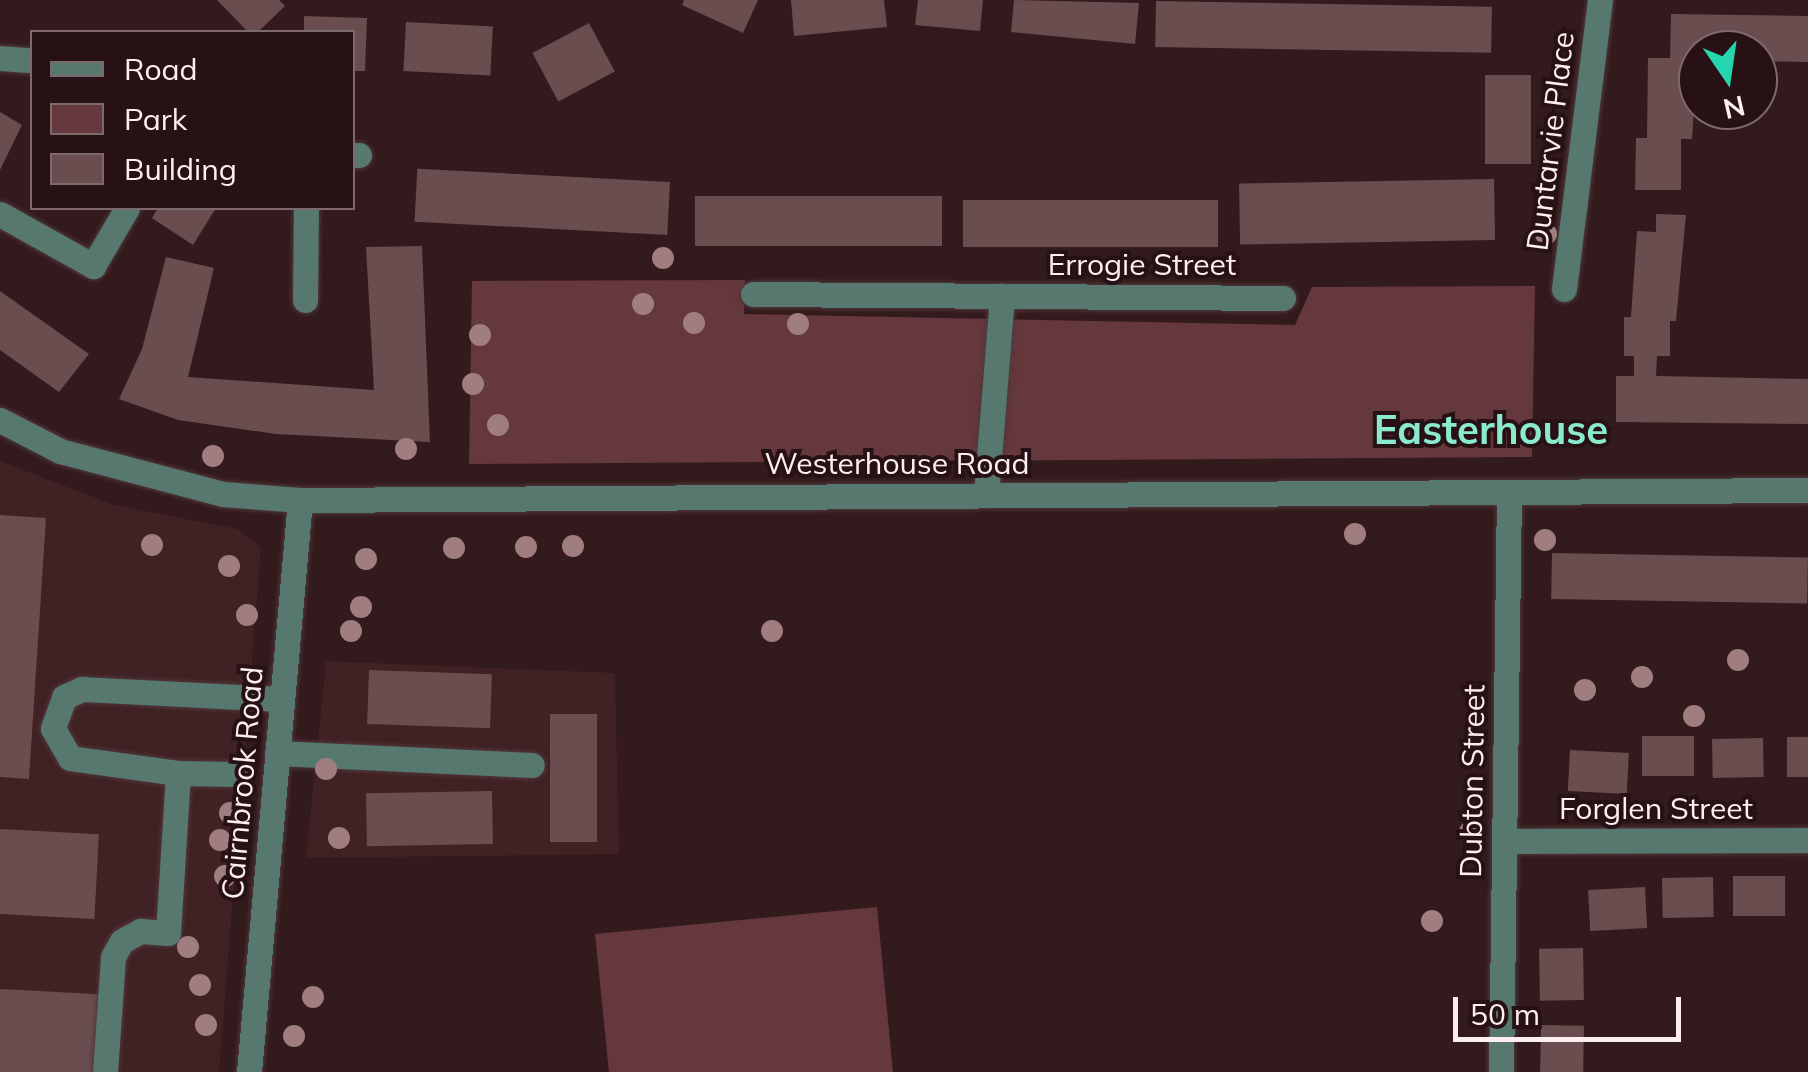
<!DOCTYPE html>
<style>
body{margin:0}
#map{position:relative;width:1808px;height:1072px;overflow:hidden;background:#331a1d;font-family:Mulish,sans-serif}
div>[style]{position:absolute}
.built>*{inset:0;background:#402124}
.green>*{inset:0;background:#64383c}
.building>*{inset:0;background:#694d4f;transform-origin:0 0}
.roads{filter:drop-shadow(0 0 2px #4f383b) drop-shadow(0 0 2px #4f383b)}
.minor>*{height:25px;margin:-12.5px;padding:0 12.5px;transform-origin:12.5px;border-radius:12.5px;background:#57786e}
.trees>*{width:22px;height:22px;margin:-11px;border-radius:50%;background:#a07d7f}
span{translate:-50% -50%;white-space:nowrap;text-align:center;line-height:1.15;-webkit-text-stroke:8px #281114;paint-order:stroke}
.street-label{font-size:30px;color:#fdeff0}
.district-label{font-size:40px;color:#8aeace;font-weight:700}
.legend{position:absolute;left:30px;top:30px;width:325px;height:180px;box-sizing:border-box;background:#281114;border:2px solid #7d6a6c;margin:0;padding:12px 18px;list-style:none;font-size:30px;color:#fdeff0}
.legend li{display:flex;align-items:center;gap:20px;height:50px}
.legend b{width:50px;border:2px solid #7d6a6c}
.north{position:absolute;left:1678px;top:30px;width:100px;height:100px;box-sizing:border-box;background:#281114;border:2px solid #7d6a6c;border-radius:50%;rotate:167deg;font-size:28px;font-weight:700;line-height:40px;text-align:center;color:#fdeff0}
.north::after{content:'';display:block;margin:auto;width:35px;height:45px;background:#24d5ae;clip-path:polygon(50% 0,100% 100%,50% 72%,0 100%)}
.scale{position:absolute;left:1453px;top:997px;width:228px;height:45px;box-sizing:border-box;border:5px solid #fdeff0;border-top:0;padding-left:12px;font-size:30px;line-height:35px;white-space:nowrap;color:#fdeff0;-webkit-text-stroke:8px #281114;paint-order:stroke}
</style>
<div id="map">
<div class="built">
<div style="clip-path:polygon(0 461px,114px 505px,238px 529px,261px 548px,219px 1072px,0 1072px)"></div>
<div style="clip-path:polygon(326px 661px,615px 673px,619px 854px,306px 858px)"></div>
</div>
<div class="green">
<div style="clip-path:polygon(745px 280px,744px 314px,1295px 325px,1312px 287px,1535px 286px,1532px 457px,469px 464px,472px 281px)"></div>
<div style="clip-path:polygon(877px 907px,893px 1072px,609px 1072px,595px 934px)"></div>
</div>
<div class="building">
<div style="clip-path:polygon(217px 0,279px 0,285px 6px,258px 32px,248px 32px)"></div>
<div style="clip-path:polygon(684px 0,758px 0,743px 33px,682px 5px)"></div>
<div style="clip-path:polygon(791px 0,884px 0,887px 27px,794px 36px)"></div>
<div style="clip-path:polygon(918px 0,983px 0,980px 31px,915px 25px)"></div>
<div style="clip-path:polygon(1014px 0,1139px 3px,1135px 44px,1011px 32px)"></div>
<div style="left:1156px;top:1px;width:336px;height:46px;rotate:1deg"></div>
<div style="clip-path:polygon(1671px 14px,1808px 16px,1808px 62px,1758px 61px,1758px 50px,1698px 50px,1692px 139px,1681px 139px,1681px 190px,1635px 190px,1636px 138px,1647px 138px,1648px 58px,1670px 58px)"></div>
<div style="clip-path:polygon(304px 16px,367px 18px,365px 71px,352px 71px,352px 32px,304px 32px)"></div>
<div style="left:406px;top:22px;width:87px;height:49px;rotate:3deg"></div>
<div style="left:589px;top:23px;width:55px;height:64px;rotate:62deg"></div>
<div style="left:1485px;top:75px;width:46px;height:89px"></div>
<div style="clip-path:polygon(0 112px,22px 125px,0 170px)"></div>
<div style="left:1494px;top:179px;width:61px;height:255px;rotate:89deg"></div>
<div style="left:670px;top:182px;width:53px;height:253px;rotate:93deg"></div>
<div style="left:695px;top:196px;width:247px;height:50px"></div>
<div style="left:1218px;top:200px;width:47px;height:255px;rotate:90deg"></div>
<div style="clip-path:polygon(158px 208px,216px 208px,193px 245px,152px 218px)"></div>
<div style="clip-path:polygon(1656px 214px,1686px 215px,1676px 321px,1670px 321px,1670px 356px,1657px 356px,1656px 376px,1808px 379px,1808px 424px,1616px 422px,1616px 376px,1634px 376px,1634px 356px,1624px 356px,1624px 317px,1631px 317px,1637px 231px,1656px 232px)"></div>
<div style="clip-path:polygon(422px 246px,430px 442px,276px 434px,178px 420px,119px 399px,142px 349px,166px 257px,214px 268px,188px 377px,374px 390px,366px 247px)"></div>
<div style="clip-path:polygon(0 291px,89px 354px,59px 392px,0 350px)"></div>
<div style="clip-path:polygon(0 515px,46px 518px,29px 779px,0 777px)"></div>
<div style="left:1552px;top:553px;width:256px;height:46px;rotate:1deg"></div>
<div style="left:369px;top:670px;width:123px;height:54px;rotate:2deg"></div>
<div style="left:550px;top:714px;width:47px;height:128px"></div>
<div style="left:1694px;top:736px;width:40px;height:52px;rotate:90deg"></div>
<div style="left:1787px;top:737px;width:21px;height:40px"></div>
<div style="left:1763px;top:738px;width:39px;height:51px;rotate:89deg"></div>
<div style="left:1570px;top:750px;width:59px;height:41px;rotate:3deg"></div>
<div style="left:492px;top:791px;width:53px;height:126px;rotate:89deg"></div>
<div style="left:0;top:829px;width:99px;height:85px;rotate:3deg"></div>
<div style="left:1733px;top:876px;width:52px;height:40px"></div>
<div style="left:1713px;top:877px;width:40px;height:51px;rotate:89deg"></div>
<div style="left:1645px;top:887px;width:41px;height:57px;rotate:87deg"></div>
<div style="left:1583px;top:948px;width:52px;height:44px;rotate:89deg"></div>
<div style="left:0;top:989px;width:105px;height:83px;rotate:3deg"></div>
<div style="left:1541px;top:1025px;width:43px;height:47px;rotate:1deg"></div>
</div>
<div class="roads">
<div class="minor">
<div style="left:0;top:58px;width:32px;rotate:4deg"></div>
<div style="left:352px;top:155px;width:7px"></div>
<div style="left:0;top:214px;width:107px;rotate:29.2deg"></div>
<div style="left:93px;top:266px;width:67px;rotate:-59.6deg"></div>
<div style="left:1564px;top:289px;width:291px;rotate:-82.9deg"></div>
<div style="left:753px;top:294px;width:530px;rotate:0.43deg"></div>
<div style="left:305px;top:300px;width:92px;rotate:-89.4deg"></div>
<div style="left:0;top:420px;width:68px;rotate:27.3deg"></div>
<div style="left:60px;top:451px;width:169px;rotate:14.8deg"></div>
<div style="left:223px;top:494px;width:77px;rotate:4.5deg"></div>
<div style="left:300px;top:500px;width:1508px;rotate:-0.38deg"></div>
<div style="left:986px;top:495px;width:200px;rotate:-85.4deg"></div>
<div style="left:277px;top:753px;width:255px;rotate:2.7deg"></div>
<div style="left:178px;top:773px;width:109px;rotate:-172.1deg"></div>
<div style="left:70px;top:758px;width:34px;rotate:-120deg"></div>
<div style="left:53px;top:728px;width:33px;rotate:-70deg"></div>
<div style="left:64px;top:697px;width:20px;rotate:-24deg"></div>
<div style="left:82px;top:689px;width:200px;rotate:2.9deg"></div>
<div style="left:1504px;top:841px;width:304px;rotate:-0.2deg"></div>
<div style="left:105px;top:1072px;width:115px;rotate:-86deg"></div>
<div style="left:113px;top:957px;width:18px;rotate:-61deg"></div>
<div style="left:122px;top:941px;width:21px;rotate:-29deg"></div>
<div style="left:140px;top:931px;width:28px;rotate:4deg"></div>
<div style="left:168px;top:933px;width:160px;rotate:-86.4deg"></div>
<div style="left:178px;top:773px;width:57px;rotate:1deg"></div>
<div style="left:249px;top:1072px;width:574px;rotate:-84.9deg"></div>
<div style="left:1501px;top:1072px;width:580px;rotate:-89.21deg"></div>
</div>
</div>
<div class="trees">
<div style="left:1546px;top:234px"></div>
<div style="left:663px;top:258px"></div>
<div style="left:643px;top:304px"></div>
<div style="left:694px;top:323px"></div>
<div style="left:798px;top:324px"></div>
<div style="left:480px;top:335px"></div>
<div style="left:473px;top:384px"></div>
<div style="left:498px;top:425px"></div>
<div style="left:406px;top:449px"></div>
<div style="left:213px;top:456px"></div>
<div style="left:1355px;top:534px"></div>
<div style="left:1545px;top:540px"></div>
<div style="left:152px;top:545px"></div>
<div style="left:573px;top:546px"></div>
<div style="left:526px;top:547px"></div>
<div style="left:454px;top:548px"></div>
<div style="left:366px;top:559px"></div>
<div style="left:229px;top:566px"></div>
<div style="left:361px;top:607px"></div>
<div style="left:247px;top:615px"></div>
<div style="left:351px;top:631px"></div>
<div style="left:772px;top:631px"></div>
<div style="left:1738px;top:660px"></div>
<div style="left:1642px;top:677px"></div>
<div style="left:1585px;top:690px"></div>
<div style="left:1694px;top:716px"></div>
<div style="left:326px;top:769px"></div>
<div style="left:230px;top:813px"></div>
<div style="left:1470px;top:832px"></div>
<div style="left:339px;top:838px"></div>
<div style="left:220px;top:840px"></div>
<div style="left:225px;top:876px"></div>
<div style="left:1432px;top:921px"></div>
<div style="left:188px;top:947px"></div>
<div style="left:200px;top:985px"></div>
<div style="left:313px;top:997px"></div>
<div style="left:206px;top:1025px"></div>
<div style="left:294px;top:1036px"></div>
</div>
<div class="street-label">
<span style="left:1550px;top:141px;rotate:-83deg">Duntarvie Place</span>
<span style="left:1142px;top:264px">Errogie Street</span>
<span style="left:897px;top:463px">Westerhouse Road</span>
<span style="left:1472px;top:781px;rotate:-89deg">Dubton Street</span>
<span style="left:242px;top:783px;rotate:-85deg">Cairnbrook Road</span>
<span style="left:1656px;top:808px">Forglen Street</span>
</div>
<div class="district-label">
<span style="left:1491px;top:429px">Easterhouse</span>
</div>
<ul class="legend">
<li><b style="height:12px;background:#57786e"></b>Road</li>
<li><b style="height:28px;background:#64383c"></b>Park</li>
<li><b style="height:28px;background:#694d4f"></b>Building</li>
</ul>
<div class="north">N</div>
<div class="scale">50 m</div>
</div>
